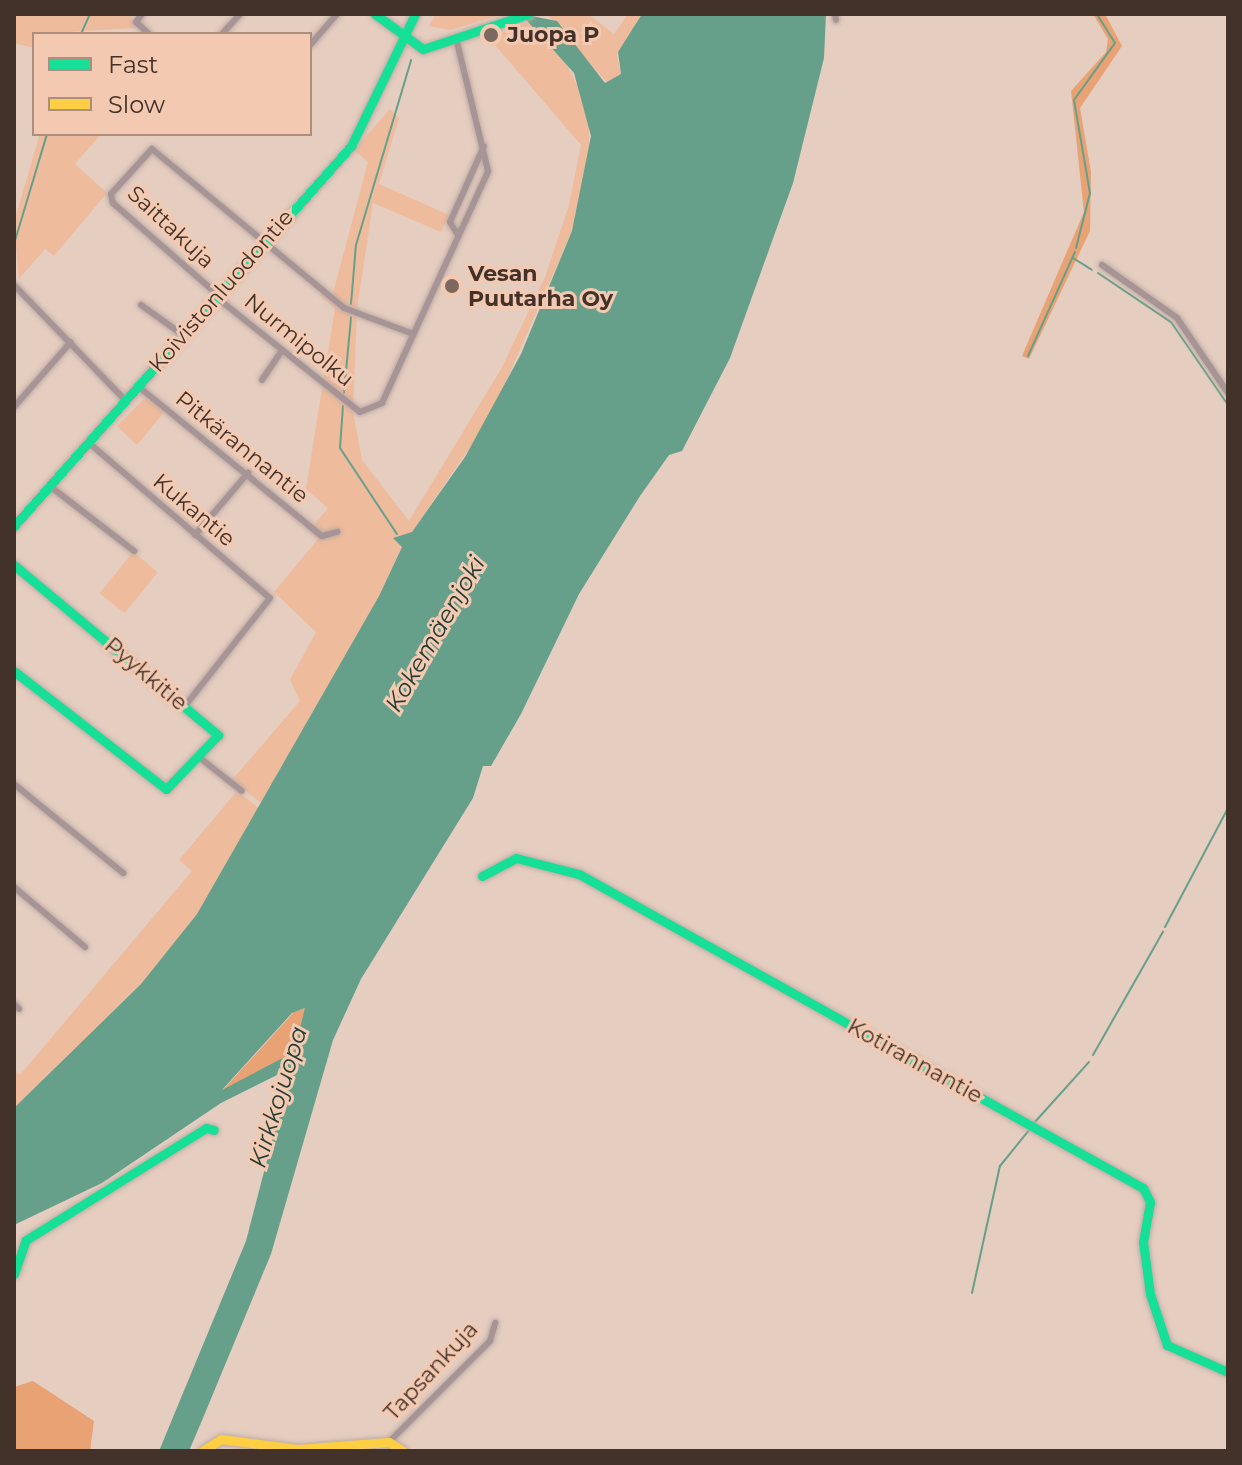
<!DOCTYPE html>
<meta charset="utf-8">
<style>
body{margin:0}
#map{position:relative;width:1242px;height:1465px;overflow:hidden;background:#e5cdc0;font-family:Montserrat,sans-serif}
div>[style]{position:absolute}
.green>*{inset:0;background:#efbb9d;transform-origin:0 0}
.forest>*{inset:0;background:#e8a273}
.water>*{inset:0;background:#67a08a}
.stream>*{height:2px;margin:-1px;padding:0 1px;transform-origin:1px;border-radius:1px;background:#67a08a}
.roads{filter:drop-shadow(0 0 2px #beaca2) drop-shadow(0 0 2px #beaca2)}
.street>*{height:6px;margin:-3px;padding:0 3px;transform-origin:3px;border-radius:3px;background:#a79496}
.fast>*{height:9px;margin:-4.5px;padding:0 4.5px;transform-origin:4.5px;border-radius:4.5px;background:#16e098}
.slow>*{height:9px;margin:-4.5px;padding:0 4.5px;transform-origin:4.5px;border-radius:4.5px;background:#ffcf43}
.dots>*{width:22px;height:22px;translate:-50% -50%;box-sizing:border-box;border:4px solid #f4c9b1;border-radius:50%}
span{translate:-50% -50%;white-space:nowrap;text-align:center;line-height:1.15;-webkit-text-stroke:6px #f4c9b1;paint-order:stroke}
.poi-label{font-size:22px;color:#433229;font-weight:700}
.left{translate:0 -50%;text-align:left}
.street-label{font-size:22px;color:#433229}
.water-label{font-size:24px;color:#223e35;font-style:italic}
.frame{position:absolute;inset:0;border:16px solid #433229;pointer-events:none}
.legend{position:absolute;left:32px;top:32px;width:280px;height:104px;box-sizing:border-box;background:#f4c9b1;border:2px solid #ad8d7b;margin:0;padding:10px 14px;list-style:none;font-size:24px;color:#433229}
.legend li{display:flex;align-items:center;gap:16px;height:40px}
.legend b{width:40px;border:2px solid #ad8d7b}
</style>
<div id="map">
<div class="green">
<div style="clip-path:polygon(14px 14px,131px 14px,135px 28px,34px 34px,34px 48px,14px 43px)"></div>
<div style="clip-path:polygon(436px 14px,503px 14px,450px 30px,429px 26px)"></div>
<div style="clip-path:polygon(588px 14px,614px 34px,628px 14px,642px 14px,617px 55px,621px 74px,607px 83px,548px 15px)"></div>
<div style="clip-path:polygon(529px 22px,563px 57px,588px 107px,590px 156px,572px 231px,490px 418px,412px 532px,394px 539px,402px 546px,379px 596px,261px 803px,232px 780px,300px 701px,290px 680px,316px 632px,274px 592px,318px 539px,309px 531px,328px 508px,306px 489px,335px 308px,320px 295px,333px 293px,368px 162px,354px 150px,390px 109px,399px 118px,379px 184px,449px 215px,441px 232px,373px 203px,357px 309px,353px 412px,362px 460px,409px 521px,501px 369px,545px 277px,569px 205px,581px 145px,489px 38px)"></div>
<div style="clip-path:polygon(40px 134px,101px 134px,75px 164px,107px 193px,54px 256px,45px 249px,19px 279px,14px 222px)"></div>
<div style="clip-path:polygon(145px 398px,165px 411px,137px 445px,117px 426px)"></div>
<div style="left:133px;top:552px;width:32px;height:53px;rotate:39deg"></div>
<div style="clip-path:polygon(237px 791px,260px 809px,197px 914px,141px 984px,14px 1108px,14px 1070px,20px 1075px,192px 871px,179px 860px)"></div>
</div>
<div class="forest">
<div style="clip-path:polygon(1093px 14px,1105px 14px,1122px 46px,1080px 108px,1091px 172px,1090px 231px,1029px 359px,1022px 356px,1084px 212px,1071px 91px,1106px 52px,1108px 39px)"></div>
<div style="clip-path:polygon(306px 1008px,294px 1052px,222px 1091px,294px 1012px)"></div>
<div style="clip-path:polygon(33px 1381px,94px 1421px,90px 1451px,14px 1451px,14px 1387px)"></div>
</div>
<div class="water">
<div style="clip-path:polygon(evenodd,521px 14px,557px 21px,605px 83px,621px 74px,618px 52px,642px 14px,826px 14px,824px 58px,793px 183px,730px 358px,682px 451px,669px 455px,640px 496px,579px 594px,521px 714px,491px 766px,483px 766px,473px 798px,361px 979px,333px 1040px,271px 1254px,203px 1418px,189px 1451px,159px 1451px,246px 1241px,291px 1068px,221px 1103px,102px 1183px,14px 1225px,14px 1108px,141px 984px,197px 914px,379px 596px,402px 547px,393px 538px,412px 532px,465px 457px,521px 354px,572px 231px,591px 136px,574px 73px,521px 14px,305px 1008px,294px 1052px,222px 1090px,292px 1013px,305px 1008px)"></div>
</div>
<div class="stream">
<div style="left:81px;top:34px;width:22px;rotate:-66deg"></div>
<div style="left:14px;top:244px;width:115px;rotate:-73.3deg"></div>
<div style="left:1076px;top:248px;width:57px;rotate:-75.7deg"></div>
<div style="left:1090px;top:193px;width:94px;rotate:-99.8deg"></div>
<div style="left:1074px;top:100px;width:70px;rotate:-54.3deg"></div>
<div style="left:1115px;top:43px;width:34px;rotate:-122deg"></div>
<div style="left:1073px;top:258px;width:22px;rotate:32deg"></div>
<div style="left:1098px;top:273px;width:88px;rotate:33.9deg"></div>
<div style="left:1171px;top:322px;width:101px;rotate:55.5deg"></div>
<div style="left:351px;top:304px;width:59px;rotate:-85.2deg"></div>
<div style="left:356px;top:245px;width:193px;rotate:-73.4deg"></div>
<div style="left:1028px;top:356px;width:114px;rotate:-65.7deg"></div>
<div style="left:344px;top:393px;width:76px;rotate:-84.7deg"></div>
<div style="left:343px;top:406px;width:42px;rotate:94.1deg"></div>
<div style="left:340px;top:448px;width:103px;rotate:56.5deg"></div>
<div style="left:1165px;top:927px;width:135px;rotate:-62.1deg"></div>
<div style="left:1093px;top:1055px;width:142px;rotate:-60.4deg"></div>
<div style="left:1034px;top:1123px;width:82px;rotate:-48deg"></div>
<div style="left:972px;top:1293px;width:130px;rotate:-77.6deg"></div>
<div style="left:1000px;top:1166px;width:48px;rotate:-51deg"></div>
</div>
<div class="roads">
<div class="street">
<div style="left:142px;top:14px;width:10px;rotate:127deg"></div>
<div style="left:136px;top:22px;width:18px;rotate:43deg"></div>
<div style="left:835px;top:14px;width:6px;rotate:81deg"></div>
<div style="left:222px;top:34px;width:27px;rotate:-48deg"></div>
<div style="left:310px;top:45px;width:41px;rotate:-48.9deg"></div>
<div style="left:458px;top:235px;width:15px;rotate:-122deg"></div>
<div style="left:450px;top:222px;width:83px;rotate:-65.9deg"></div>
<div style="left:1102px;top:265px;width:92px;rotate:35.2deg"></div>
<div style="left:1177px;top:318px;width:91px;rotate:55.8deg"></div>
<div style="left:14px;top:285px;width:161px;rotate:46deg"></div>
<div style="left:218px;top:295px;width:140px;rotate:-138.8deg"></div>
<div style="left:113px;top:203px;width:9px;rotate:-103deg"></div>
<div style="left:111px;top:194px;width:61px;rotate:-47.7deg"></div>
<div style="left:152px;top:149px;width:249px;rotate:39.6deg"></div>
<div style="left:344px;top:308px;width:74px;rotate:20.6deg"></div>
<div style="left:216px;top:297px;width:184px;rotate:38.6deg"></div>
<div style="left:360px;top:412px;width:24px;rotate:-22deg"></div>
<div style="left:382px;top:403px;width:255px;rotate:-65.4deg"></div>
<div style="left:488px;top:171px;width:133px;rotate:-103.5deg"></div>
<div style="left:141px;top:305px;width:52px;rotate:35.5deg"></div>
<div style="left:262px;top:380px;width:36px;rotate:-56deg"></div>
<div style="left:139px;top:387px;width:236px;rotate:39.2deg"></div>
<div style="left:322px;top:536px;width:16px;rotate:-15deg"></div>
<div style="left:14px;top:407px;width:86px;rotate:-48.8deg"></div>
<div style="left:89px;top:443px;width:238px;rotate:40.6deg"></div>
<div style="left:270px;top:598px;width:137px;rotate:128.2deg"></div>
<div style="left:51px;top:487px;width:105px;rotate:37.6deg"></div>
<div style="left:195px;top:535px;width:82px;rotate:-49.5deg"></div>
<div style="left:200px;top:758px;width:53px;rotate:38.2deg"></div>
<div style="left:14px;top:784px;width:141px;rotate:39.2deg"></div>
<div style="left:14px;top:887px;width:93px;rotate:40.2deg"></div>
<div style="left:14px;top:1004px;width:7px;rotate:45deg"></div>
<div style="left:389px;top:1442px;width:143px;rotate:-45deg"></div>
<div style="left:490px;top:1341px;width:19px;rotate:-74deg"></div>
</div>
<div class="fast">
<div style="left:375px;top:14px;width:59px;rotate:36.1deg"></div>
<div style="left:423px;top:49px;width:111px;rotate:-18.4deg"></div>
<div style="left:14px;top:526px;width:508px;rotate:-48.43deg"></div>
<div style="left:351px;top:146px;width:147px;rotate:-64.1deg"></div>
<div style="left:14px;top:565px;width:266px;rotate:39.8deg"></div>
<div style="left:218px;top:735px;width:75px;rotate:133.9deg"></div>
<div style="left:166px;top:789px;width:192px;rotate:-142.2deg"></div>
<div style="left:482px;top:876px;width:38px;rotate:-28deg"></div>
<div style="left:516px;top:858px;width:65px;rotate:14.3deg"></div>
<div style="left:579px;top:874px;width:646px;rotate:29.11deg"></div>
<div style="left:1143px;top:1188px;width:16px;rotate:63deg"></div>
<div style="left:1150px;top:1202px;width:41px;rotate:99.9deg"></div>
<div style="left:1143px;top:1242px;width:52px;rotate:82.3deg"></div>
<div style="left:1150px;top:1294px;width:54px;rotate:71.6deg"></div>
<div style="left:1167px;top:1345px;width:67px;rotate:23.9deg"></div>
<div style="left:14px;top:1274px;width:36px;rotate:-71deg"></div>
<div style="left:26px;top:1240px;width:212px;rotate:-31.9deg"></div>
<div style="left:206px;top:1128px;width:8px;rotate:14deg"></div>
</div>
<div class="slow">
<div style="left:202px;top:1451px;width:22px;rotate:-32deg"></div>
<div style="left:221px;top:1439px;width:77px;rotate:7.5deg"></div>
<div style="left:297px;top:1449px;width:92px;rotate:-4.4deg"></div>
<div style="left:389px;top:1442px;width:17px;rotate:33deg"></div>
</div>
</div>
<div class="dots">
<div style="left:491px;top:35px;background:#7c685e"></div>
<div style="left:452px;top:286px;background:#7c685e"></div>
</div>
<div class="poi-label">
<span class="left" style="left:507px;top:35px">Juopa P</span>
<span class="left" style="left:468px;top:286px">Vesan<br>Puutarha Oy</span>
</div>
<div class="street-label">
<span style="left:171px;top:227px;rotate:43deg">Saittakuja</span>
<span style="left:221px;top:291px;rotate:-49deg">Koivistonluodontie</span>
<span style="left:299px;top:340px;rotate:39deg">Nurmipolku</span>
<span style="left:242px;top:447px;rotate:39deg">Pitkärannantie</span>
<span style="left:194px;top:510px;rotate:40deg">Kukantie</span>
<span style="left:146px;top:674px;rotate:40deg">Pyykkitie</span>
<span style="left:915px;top:1061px;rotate:29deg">Kotirannantie</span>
<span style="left:431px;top:1371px;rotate:-47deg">Tapsankuja</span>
</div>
<div class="water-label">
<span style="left:435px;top:634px;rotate:-60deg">Kokemäenjoki</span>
<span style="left:278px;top:1097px;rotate:-73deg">Kirkkojuopa</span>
</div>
<div class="frame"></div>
<ul class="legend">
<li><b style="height:10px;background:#16e098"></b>Fast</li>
<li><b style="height:10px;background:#ffcf43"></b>Slow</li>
</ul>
</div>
